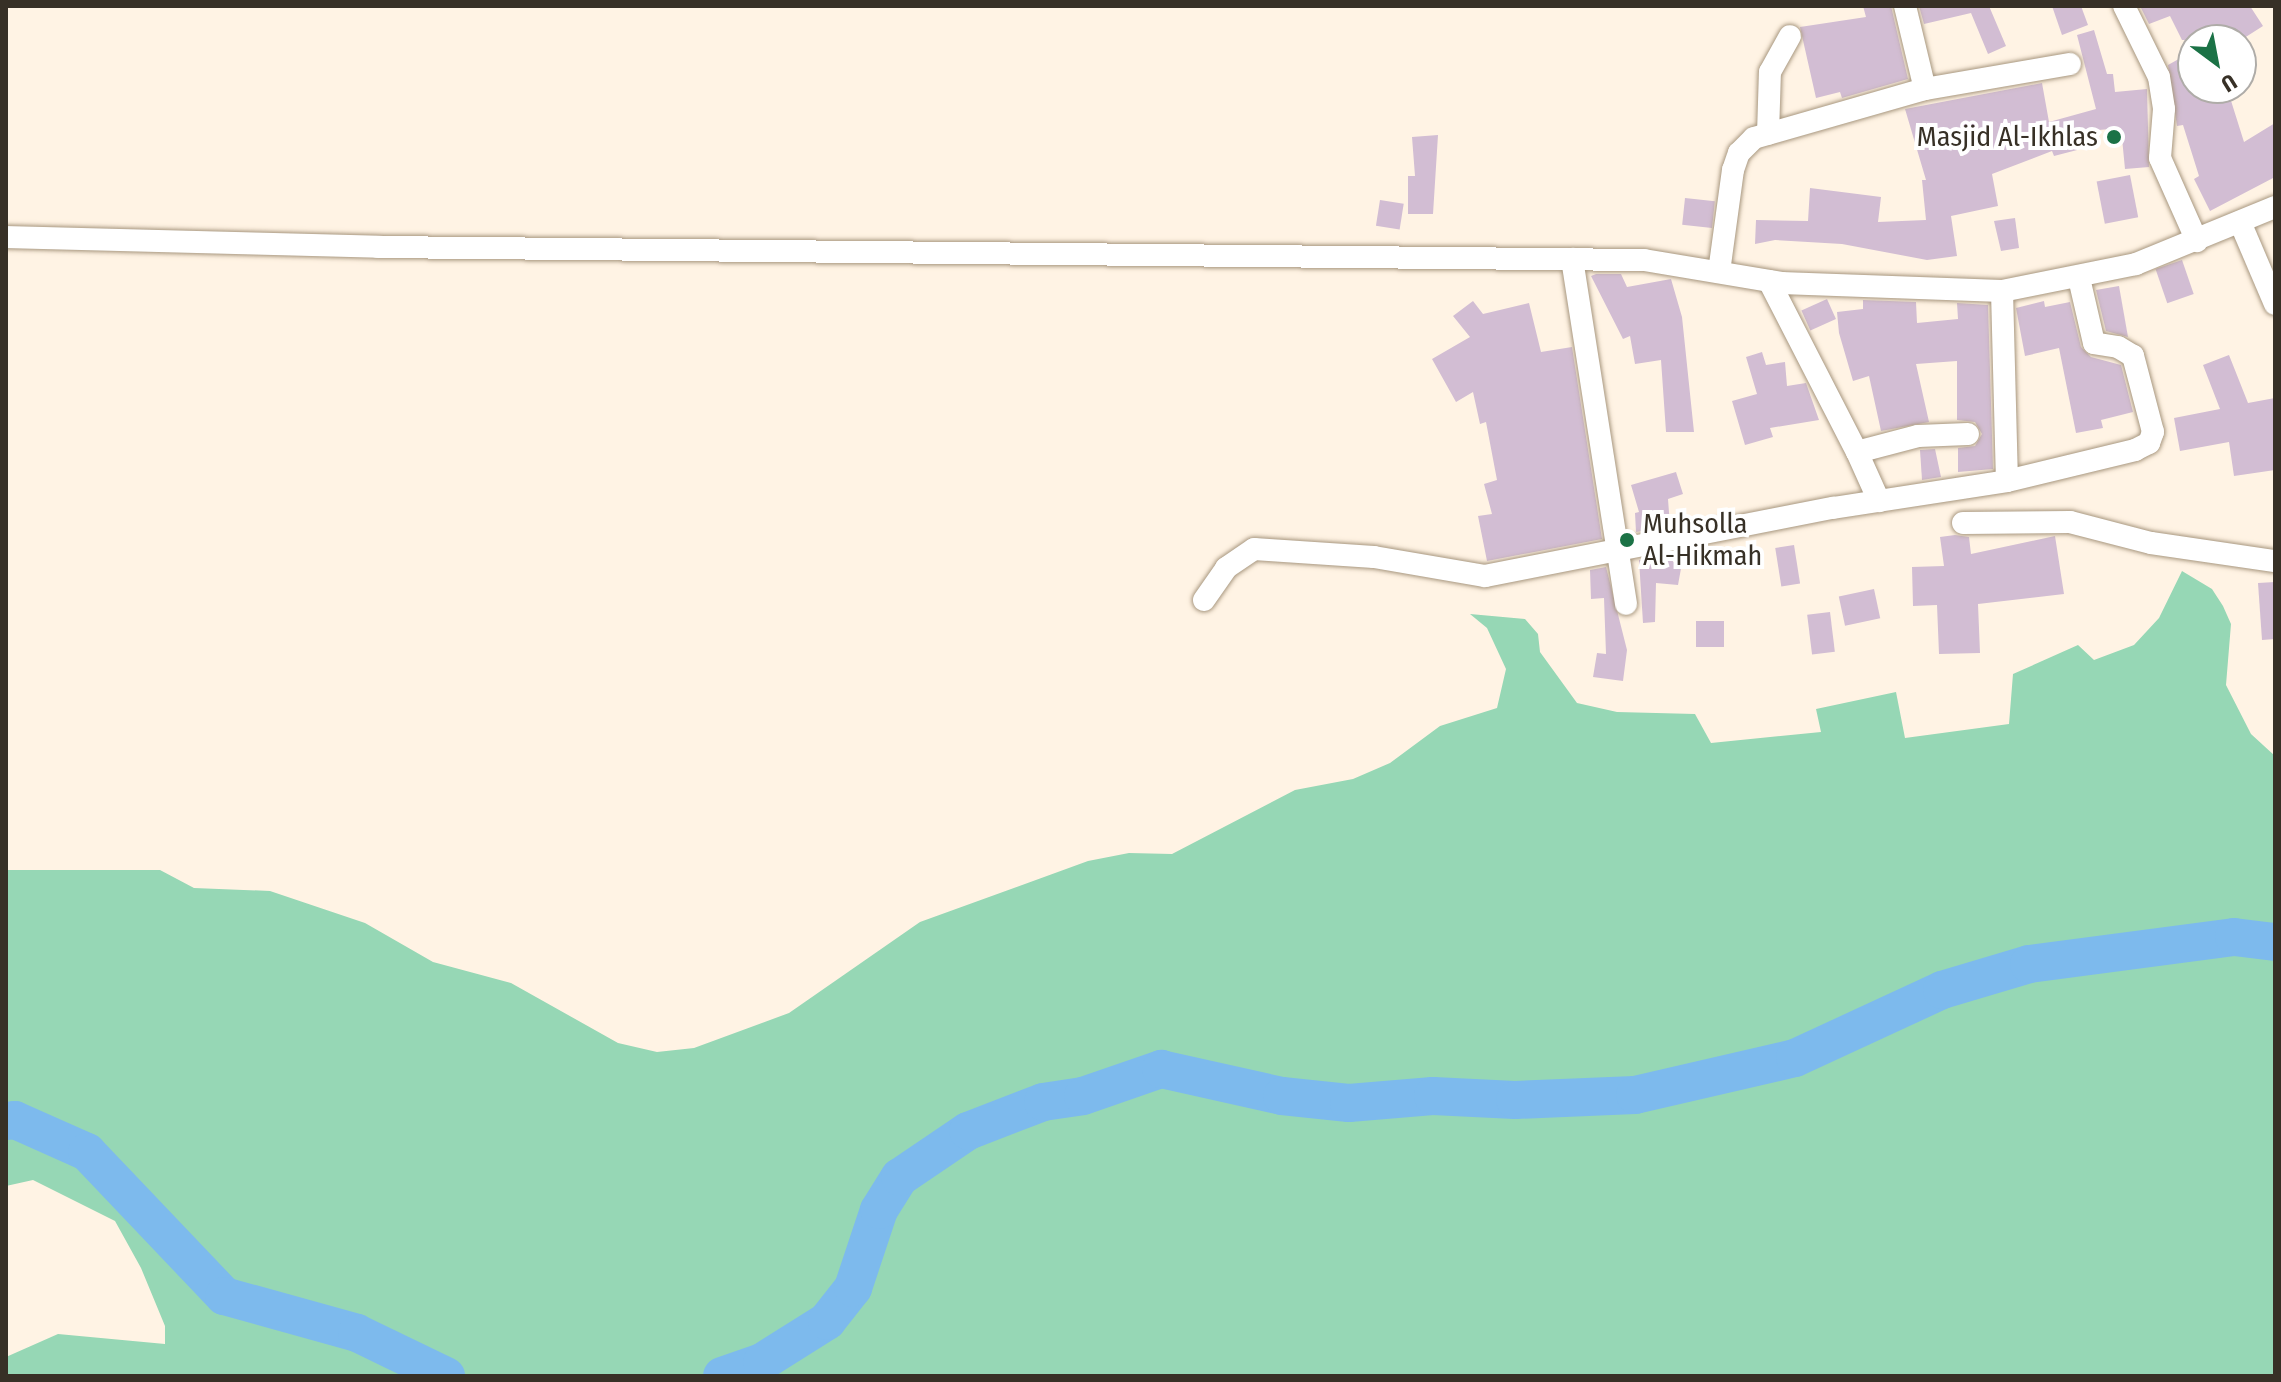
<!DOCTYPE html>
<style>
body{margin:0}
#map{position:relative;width:2281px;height:1382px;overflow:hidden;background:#fff3e4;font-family:"Fira Sans Condensed",sans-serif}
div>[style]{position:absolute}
.green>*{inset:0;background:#96d7b5}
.river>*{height:38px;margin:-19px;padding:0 19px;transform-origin:19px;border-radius:19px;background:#7dbaed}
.building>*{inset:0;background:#d2bdd3;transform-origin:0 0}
.roads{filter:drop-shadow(0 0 2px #a8977f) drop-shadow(0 0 2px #a8977f)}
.street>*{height:22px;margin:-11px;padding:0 11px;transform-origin:11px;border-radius:11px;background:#fff}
.dots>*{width:22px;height:22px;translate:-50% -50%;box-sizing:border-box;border:4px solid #fff;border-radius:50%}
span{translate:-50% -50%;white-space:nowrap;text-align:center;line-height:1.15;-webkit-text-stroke:8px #fff;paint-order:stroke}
.poi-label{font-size:28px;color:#373026}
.right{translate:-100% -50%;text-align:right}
.left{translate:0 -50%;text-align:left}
.frame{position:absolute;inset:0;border:8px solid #373026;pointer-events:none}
.north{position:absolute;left:2177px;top:24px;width:80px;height:80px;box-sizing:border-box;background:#fff;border:2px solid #afaca8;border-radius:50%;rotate:148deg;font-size:22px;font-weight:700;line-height:32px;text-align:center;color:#373026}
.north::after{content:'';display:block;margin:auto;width:28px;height:36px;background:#1b7246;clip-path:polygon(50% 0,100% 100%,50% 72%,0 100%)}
</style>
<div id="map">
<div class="green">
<div style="clip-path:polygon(2182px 571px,2212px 589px,2223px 606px,2231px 624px,2226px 685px,2251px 734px,2275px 756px,2275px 1376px,6px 1376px,6px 1357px,58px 1334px,165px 1344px,165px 1326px,141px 1268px,115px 1221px,33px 1180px,6px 1186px,6px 870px,160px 870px,194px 888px,270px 891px,365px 923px,433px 962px,511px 983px,618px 1043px,657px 1052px,694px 1048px,789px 1013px,920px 922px,1088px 861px,1129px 853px,1172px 854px,1295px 790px,1353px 779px,1390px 763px,1440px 726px,1497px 708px,1506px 669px,1487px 628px,1470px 614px,1525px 619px,1538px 634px,1540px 652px,1577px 703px,1617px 712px,1695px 714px,1711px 743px,1821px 732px,1816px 709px,1896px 692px,1905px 738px,2009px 724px,2013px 674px,2078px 645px,2094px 660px,2134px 645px,2159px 618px)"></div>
</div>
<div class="river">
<div style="left:6px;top:1121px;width:9px;rotate:-6deg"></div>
<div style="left:15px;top:1120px;width:79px;rotate:24deg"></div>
<div style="left:87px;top:1152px;width:199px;rotate:46.4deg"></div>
<div style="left:224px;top:1296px;width:138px;rotate:15.5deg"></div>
<div style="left:357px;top:1333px;width:99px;rotate:25.8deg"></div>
<div style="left:722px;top:1376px;width:42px;rotate:-19.3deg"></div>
<div style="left:762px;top:1362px;width:77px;rotate:-32.2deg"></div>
<div style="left:827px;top:1321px;width:42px;rotate:-51.8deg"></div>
<div style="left:853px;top:1288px;width:82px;rotate:-71.6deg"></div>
<div style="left:879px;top:1210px;width:39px;rotate:-58deg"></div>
<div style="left:900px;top:1177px;width:82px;rotate:-34.1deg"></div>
<div style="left:968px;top:1131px;width:80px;rotate:-21.1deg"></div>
<div style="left:1043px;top:1102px;width:40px;rotate:-8.5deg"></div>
<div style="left:1083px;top:1096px;width:83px;rotate:-19.1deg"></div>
<div style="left:1161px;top:1069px;width:124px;rotate:12.6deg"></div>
<div style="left:1282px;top:1096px;width:67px;rotate:6deg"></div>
<div style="left:1349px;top:1103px;width:84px;rotate:-4.8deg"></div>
<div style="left:1433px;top:1096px;width:82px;rotate:2.8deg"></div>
<div style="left:1515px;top:1100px;width:120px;rotate:-2.4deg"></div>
<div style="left:1635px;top:1095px;width:164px;rotate:-13deg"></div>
<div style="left:1795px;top:1058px;width:162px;rotate:-24.8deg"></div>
<div style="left:1942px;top:990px;width:91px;rotate:-16.6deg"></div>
<div style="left:2029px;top:964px;width:207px;rotate:-7.5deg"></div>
<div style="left:2234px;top:937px;width:41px;rotate:7deg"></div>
</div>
<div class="building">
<div style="clip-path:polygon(1863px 6px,1891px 6px,1908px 79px,1842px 98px,1840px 92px,1816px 98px,1800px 27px,1866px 17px)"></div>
<div style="clip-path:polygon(1919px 6px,1989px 6px,2006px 46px,1988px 54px,1971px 13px,1924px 24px)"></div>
<div style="clip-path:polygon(2052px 6px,2081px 6px,2088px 25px,2062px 35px)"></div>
<div style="clip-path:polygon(2140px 6px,2250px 6px,2263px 26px,2241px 40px,2182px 40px,2170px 16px,2149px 24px)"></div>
<div style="clip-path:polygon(2094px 30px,2107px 74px,2113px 74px,2115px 92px,2147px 89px,2149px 167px,2125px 169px,2121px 128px,2077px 132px,2081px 149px,2054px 156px,2052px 151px,1992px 174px,1998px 206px,1951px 216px,1957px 256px,1927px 260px,1842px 244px,1775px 240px,1755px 244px,1756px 220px,1808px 221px,1810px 188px,1881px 197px,1878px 222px,1926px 220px,1922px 180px,1926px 180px,1905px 109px,2042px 83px,2049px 122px,2096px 109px,2077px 35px)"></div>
<div style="clip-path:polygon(2193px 51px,2193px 88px,2227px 88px,2244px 142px,2275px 123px,2275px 177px,2210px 211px,2194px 179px,2199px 176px,2183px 125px,2177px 126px,2168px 65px)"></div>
<div style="clip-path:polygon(1438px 135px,1433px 214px,1408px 214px,1408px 176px,1415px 176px,1412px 137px)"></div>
<div style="left:2130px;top:175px;width:43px;height:34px;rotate:79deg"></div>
<div style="left:1685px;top:198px;width:30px;height:27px;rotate:6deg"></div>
<div style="left:1380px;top:200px;width:24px;height:26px;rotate:9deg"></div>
<div style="clip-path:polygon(2015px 218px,2019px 248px,2001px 251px,1994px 221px)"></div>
<div style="left:2182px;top:260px;width:36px;height:28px;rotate:71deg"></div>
<div style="clip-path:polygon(1596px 274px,1621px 274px,1627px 287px,1671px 279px,1682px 317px,1694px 432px,1666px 432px,1661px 360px,1635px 364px,1630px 336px,1623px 339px,1591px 276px)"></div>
<div style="clip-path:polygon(2119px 286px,2128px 337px,2106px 331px,2096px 290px)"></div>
<div style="left:1827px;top:299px;width:22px;height:28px;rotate:66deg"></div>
<div style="clip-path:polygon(1863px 300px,1916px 302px,1917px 323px,1958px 319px,1957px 303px,1988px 305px,1993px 469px,1958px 472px,1958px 448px,1975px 446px,1982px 434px,1975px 422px,1957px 420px,1957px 361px,1916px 364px,1929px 422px,1881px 431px,1869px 376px,1853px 381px,1839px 333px,1837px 312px,1863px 309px)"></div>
<div style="clip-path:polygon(1473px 301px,1483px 314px,1529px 303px,1541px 352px,1572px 347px,1602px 539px,1487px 561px,1478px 516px,1492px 514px,1484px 484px,1497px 480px,1486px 422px,1480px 424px,1473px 392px,1456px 402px,1432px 359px,1470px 337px,1453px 316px)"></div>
<div style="clip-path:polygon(2044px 301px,2045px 307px,2070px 302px,2081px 347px,2091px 357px,2121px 365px,2133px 412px,2101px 420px,2103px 428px,2076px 433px,2059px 348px,2025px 356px,2016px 308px)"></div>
<div style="clip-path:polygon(1762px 352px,1766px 365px,1785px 362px,1787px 386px,1806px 383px,1819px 420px,1770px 428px,1773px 437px,1745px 445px,1732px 401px,1757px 394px,1746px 357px)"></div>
<div style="clip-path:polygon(2229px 355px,2248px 403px,2275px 398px,2275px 470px,2234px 476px,2229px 442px,2180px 451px,2174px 418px,2220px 409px,2203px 365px)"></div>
<div style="clip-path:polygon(1935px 449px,1941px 477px,1922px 480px,1920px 450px)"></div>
<div style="clip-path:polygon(1676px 472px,1683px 494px,1668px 499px,1670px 526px,1636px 532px,1635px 513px,1639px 512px,1631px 485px)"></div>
<div style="clip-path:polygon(1955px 535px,1969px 537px,1971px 554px,2055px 536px,2064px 594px,1978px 604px,1980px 653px,1939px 654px,1937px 605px,1913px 606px,1912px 567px,1944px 566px,1940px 537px)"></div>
<div style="left:1794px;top:545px;width:39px;height:19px;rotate:81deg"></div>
<div style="clip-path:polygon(1672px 554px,1673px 562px,1682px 563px,1678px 585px,1656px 583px,1655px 622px,1643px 623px,1639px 560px)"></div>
<div style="clip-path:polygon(1606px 567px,1627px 650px,1623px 681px,1593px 677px,1597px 653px,1606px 654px,1604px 598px,1591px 599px,1590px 570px)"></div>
<div style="clip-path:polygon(2275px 582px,2275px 639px,2262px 640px,2258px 583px)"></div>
<div style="left:1874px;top:589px;width:30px;height:36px;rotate:78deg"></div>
<div style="left:1830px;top:612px;width:40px;height:23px;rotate:83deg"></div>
<div style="left:1724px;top:621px;width:26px;height:28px;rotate:90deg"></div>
</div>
<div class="roads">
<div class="street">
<div style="left:1905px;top:6px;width:85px;rotate:76.5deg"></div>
<div style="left:2124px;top:6px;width:79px;rotate:63.8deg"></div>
<div style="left:2159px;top:77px;width:32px;rotate:81deg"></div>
<div style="left:2164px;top:109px;width:49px;rotate:94.7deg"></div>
<div style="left:2160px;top:158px;width:91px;rotate:66deg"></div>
<div style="left:1768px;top:134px;width:62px;rotate:-88.2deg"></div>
<div style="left:1770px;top:72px;width:41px;rotate:-60.9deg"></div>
<div style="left:2240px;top:222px;width:89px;rotate:66.9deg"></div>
<div style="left:6px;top:237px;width:372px;rotate:1.5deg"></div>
<div style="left:378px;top:247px;width:1266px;rotate:0.59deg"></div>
<div style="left:1644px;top:260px;width:139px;rotate:9.5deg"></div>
<div style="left:1781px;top:283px;width:221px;rotate:2.1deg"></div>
<div style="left:2002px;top:291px;width:137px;rotate:-11.4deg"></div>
<div style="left:2136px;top:264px;width:150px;rotate:-22.3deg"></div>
<div style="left:1572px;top:259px;width:349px;rotate:81.1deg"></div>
<div style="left:1719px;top:272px;width:103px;rotate:-82.2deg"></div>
<div style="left:1733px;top:170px;width:18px;rotate:-71deg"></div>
<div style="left:1739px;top:153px;width:21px;rotate:-45deg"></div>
<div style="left:1754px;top:138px;width:178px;rotate:-16deg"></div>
<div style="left:1925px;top:89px;width:147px;rotate:-9.8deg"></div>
<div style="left:1769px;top:281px;width:192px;rotate:62.8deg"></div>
<div style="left:1857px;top:452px;width:63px;rotate:-14.7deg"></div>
<div style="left:1918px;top:436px;width:50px;rotate:-2.3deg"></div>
<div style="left:2002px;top:291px;width:190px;rotate:88.5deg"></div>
<div style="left:1857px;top:452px;width:54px;rotate:65.8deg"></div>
<div style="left:1963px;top:523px;width:107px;rotate:-0.5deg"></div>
<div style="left:2070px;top:522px;width:84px;rotate:14.5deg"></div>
<div style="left:2151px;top:543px;width:125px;rotate:8.3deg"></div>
<div style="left:1204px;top:600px;width:39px;rotate:-55deg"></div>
<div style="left:1226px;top:568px;width:34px;rotate:-34deg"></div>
<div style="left:1254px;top:549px;width:120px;rotate:3.8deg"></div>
<div style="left:1374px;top:557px;width:113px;rotate:9.7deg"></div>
<div style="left:1485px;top:576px;width:355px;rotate:-11.1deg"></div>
<div style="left:1833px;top:508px;width:176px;rotate:-8.8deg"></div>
<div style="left:2007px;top:481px;width:132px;rotate:-13.6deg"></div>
<div style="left:2135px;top:450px;width:16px;rotate:-27deg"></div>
<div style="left:2149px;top:443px;width:12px;rotate:-70deg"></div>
<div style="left:2153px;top:432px;width:79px;rotate:-104.7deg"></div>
<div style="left:2133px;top:356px;width:17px;rotate:-149deg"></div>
<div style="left:2118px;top:347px;width:24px;rotate:-171deg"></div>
<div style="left:2094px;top:343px;width:67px;rotate:-103deg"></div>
</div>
</div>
<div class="dots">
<div style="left:2114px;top:137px;background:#1b7246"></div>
<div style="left:1627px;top:540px;background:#1b7246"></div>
</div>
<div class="poi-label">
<span class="right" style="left:2098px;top:137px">Masjid Al-Ikhlas</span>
<span class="left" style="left:1643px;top:540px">Muhsolla<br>Al-Hikmah</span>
</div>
<div class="frame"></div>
<div class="north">U</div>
</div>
